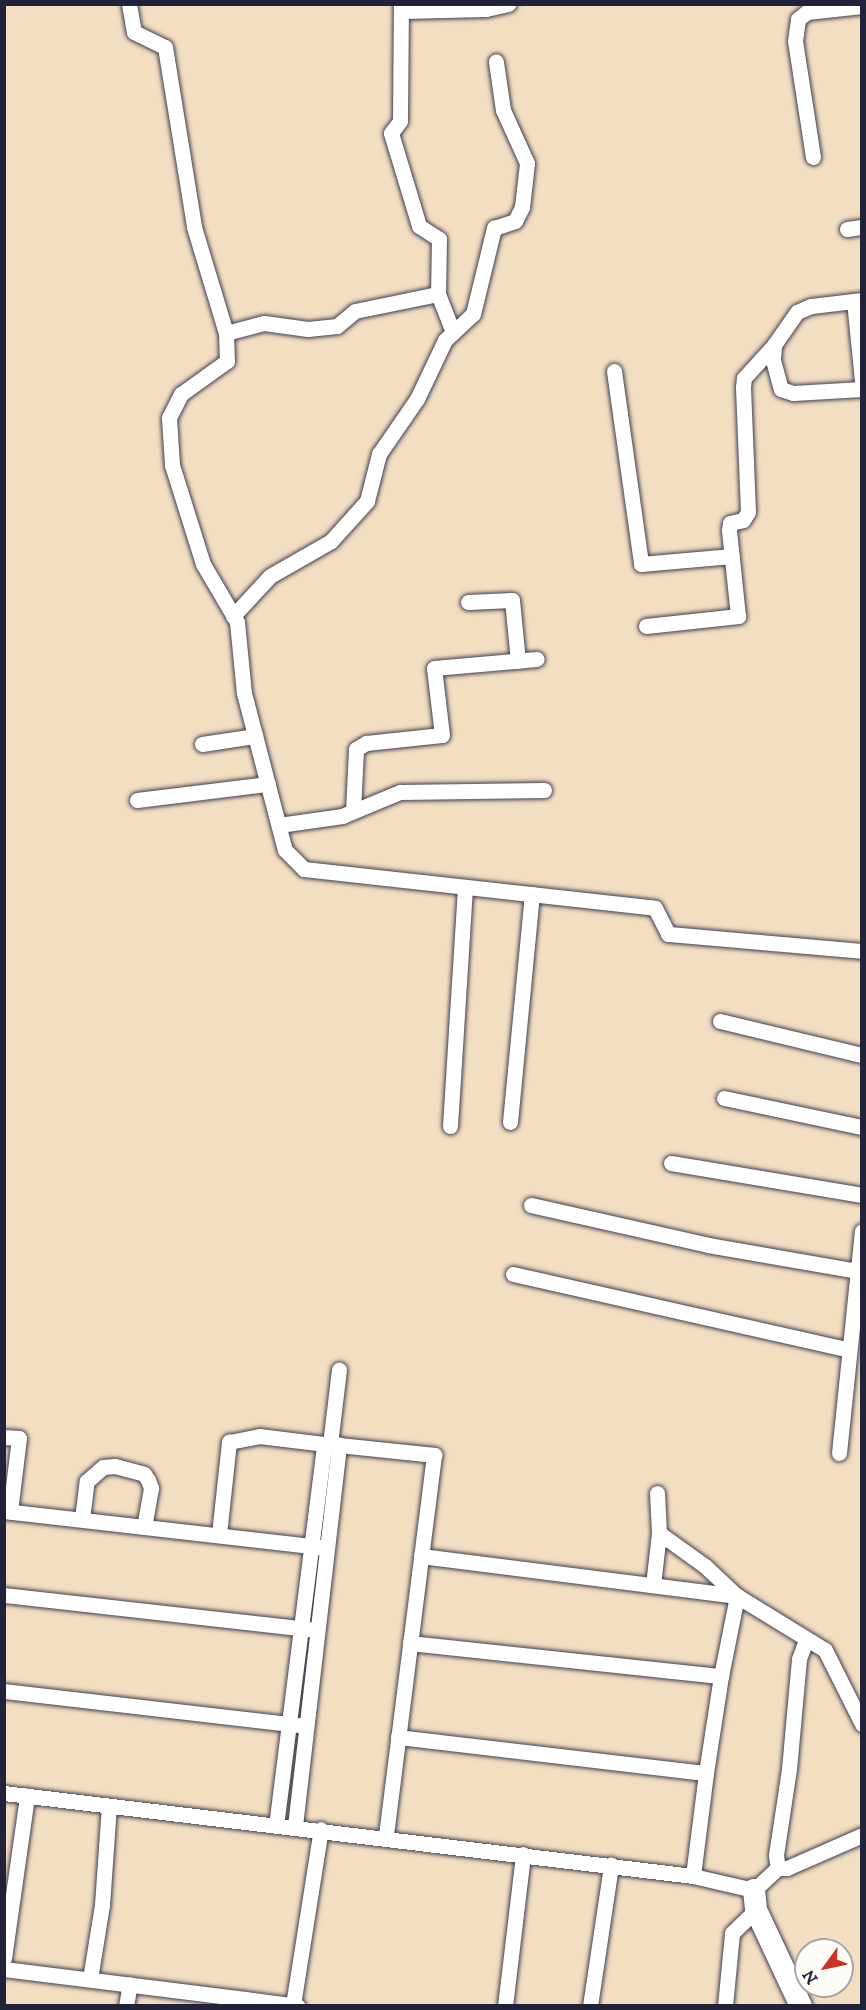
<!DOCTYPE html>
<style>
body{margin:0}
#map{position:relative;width:866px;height:2010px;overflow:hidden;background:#f3dec1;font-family:"IM FELL DW Pica",serif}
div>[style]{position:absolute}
.roads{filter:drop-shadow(0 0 2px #413e4f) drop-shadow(0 0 2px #413e4f)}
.street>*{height:15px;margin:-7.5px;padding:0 7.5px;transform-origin:7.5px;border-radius:7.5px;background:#fff}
.secondary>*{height:22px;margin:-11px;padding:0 11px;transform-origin:11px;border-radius:11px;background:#fff}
span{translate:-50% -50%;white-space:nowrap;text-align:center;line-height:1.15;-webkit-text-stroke:5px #fdfcf7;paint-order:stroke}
.frame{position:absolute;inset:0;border:6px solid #22223b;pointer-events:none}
.north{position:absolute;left:794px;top:1938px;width:60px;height:60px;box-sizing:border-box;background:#fdfcf7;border:2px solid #a5a5ac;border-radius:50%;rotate:237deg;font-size:16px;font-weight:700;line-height:24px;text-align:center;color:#22223b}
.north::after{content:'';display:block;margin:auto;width:21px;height:27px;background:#c8321e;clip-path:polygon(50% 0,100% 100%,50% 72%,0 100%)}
</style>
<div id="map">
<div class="roads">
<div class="street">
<div style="left:129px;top:4px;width:28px;rotate:80deg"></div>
<div style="left:134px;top:32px;width:34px;rotate:26deg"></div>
<div style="left:165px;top:47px;width:182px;rotate:80.8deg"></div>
<div style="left:194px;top:227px;width:111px;rotate:73.2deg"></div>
<div style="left:226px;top:333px;width:28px;rotate:88deg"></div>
<div style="left:227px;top:361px;width:57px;rotate:144.3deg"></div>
<div style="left:181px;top:394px;width:27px;rotate:117deg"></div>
<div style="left:169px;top:418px;width:47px;rotate:86.3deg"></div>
<div style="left:172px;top:465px;width:104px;rotate:72.6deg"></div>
<div style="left:203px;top:564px;width:67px;rotate:59.6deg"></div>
<div style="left:237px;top:622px;width:71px;rotate:84.4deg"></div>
<div style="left:244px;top:693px;width:162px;rotate:75.4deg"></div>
<div style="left:285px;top:850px;width:27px;rotate:45deg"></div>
<div style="left:304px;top:869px;width:353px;rotate:6.3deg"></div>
<div style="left:655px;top:908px;width:29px;rotate:63deg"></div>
<div style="left:668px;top:934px;width:195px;rotate:5deg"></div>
<div style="left:401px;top:4px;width:117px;rotate:90.5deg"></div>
<div style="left:400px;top:121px;width:15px;rotate:127deg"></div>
<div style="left:391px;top:133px;width:97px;rotate:73.2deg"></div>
<div style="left:419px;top:226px;width:24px;rotate:33deg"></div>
<div style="left:439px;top:239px;width:55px;rotate:91deg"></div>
<div style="left:438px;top:294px;width:41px;rotate:68.5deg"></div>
<div style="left:403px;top:11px;width:83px;rotate:-1.4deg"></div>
<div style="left:486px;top:9px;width:23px;rotate:-13deg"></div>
<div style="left:813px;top:157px;width:117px;rotate:-98.8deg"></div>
<div style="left:795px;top:41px;width:22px;rotate:-82deg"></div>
<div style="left:798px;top:19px;width:11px;rotate:-38deg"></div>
<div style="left:807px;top:12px;width:55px;rotate:-6.2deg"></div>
<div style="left:847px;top:229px;width:15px;rotate:-8deg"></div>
<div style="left:862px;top:300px;width:51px;rotate:173.3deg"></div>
<div style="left:811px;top:306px;width:15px;rotate:157deg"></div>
<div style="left:797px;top:312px;width:40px;rotate:124.9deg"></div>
<div style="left:774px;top:345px;width:15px;rotate:94deg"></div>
<div style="left:773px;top:360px;width:30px;rotate:75deg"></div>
<div style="left:781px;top:389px;width:13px;rotate:18deg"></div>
<div style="left:793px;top:393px;width:69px;rotate:-3.3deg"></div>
<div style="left:854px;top:301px;width:80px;rotate:84.3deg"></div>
<div style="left:226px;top:333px;width:39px;rotate:-15deg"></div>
<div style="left:264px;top:323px;width:44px;rotate:7.8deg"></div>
<div style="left:308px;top:329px;width:29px;rotate:-6deg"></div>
<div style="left:337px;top:326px;width:23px;rotate:-40deg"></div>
<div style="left:355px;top:311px;width:80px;rotate:-11.6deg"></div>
<div style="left:614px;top:371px;width:195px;rotate:82deg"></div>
<div style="left:641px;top:564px;width:91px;rotate:-5deg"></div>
<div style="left:468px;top:602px;width:44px;rotate:-2.6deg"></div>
<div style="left:512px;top:600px;width:61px;rotate:84.4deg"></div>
<div style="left:233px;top:616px;width:54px;rotate:-47.2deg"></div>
<div style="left:270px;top:576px;width:70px;rotate:-29.8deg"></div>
<div style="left:331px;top:541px;width:54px;rotate:-48deg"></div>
<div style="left:367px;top:501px;width:49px;rotate:-75.7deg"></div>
<div style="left:379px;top:454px;width:67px;rotate:-55.4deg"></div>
<div style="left:417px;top:399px;width:65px;rotate:-64.6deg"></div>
<div style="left:445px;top:340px;width:38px;rotate:-43deg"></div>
<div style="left:473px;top:314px;width:89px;rotate:-76.3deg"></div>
<div style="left:494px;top:228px;width:22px;rotate:-18deg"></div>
<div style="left:515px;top:221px;width:16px;rotate:-63deg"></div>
<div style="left:522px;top:207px;width:44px;rotate:-83.5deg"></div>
<div style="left:527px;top:163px;width:58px;rotate:-114.4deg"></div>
<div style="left:503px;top:110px;width:49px;rotate:-98.3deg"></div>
<div style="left:646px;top:626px;width:93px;rotate:-6.2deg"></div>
<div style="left:738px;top:616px;width:86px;rotate:-96deg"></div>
<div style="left:729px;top:530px;width:7px;rotate:-82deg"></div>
<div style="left:730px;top:523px;width:13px;rotate:-13deg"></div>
<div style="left:743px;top:520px;width:9px;rotate:-58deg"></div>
<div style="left:748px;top:512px;width:125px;rotate:-92.3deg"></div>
<div style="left:743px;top:387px;width:9px;rotate:-84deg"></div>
<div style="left:744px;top:378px;width:45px;rotate:-47.7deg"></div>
<div style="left:202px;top:744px;width:54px;rotate:-8.6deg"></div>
<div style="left:137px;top:800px;width:132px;rotate:-7deg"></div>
<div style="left:353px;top:811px;width:62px;rotate:-87.2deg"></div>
<div style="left:356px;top:749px;width:12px;rotate:-31deg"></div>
<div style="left:366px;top:743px;width:76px;rotate:-6deg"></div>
<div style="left:442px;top:735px;width:67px;rotate:-96.8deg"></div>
<div style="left:434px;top:668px;width:103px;rotate:-5deg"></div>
<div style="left:279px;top:825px;width:64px;rotate:-8.1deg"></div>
<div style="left:342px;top:816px;width:63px;rotate:-22.5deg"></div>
<div style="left:400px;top:792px;width:144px;rotate:-0.8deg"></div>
<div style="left:720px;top:1021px;width:146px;rotate:13.5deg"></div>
<div style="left:724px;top:1098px;width:141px;rotate:11.9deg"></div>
<div style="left:510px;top:1122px;width:229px;rotate:-84.5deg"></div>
<div style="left:450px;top:1126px;width:239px;rotate:-86.4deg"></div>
<div style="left:671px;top:1163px;width:194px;rotate:9.5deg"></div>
<div style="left:531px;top:1205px;width:181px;rotate:12.7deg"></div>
<div style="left:708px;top:1245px;width:151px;rotate:9.9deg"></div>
<div style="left:513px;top:1274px;width:344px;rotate:12.7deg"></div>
<div style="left:4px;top:1437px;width:15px;rotate:4deg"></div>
<div style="left:19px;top:1438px;width:74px;rotate:97deg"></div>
<div style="left:330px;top:1444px;width:75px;rotate:-83.1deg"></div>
<div style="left:839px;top:1453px;width:223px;rotate:-84.1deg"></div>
<div style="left:657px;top:1493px;width:40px;rotate:87.1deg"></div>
<div style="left:4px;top:1511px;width:320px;rotate:6.5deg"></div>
<div style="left:82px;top:1519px;width:38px;rotate:-83deg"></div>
<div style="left:87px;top:1481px;width:21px;rotate:-41deg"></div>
<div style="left:103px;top:1467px;width:12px;rotate:-5deg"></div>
<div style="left:115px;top:1466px;width:30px;rotate:15deg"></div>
<div style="left:144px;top:1474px;width:7px;rotate:56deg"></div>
<div style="left:148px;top:1480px;width:9px;rotate:69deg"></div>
<div style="left:151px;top:1488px;width:39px;rotate:100deg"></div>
<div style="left:219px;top:1534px;width:93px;rotate:-83.8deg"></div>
<div style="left:229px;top:1442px;width:31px;rotate:-11deg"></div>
<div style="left:259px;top:1436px;width:65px;rotate:7deg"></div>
<div style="left:421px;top:1556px;width:319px;rotate:7.2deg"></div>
<div style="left:737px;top:1596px;width:82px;rotate:101.3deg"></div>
<div style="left:653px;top:1585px;width:52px;rotate:-83.4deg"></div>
<div style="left:659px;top:1533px;width:57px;rotate:35.7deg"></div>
<div style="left:705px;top:1566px;width:44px;rotate:43.2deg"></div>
<div style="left:737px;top:1596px;width:103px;rotate:31.5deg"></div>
<div style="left:825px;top:1650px;width:83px;rotate:63.4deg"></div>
<div style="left:4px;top:1595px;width:307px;rotate:6.4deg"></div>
<div style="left:410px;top:1643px;width:313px;rotate:6.1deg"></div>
<div style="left:721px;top:1676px;width:98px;rotate:98.8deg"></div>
<div style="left:4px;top:1691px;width:296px;rotate:6.6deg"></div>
<div style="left:398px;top:1737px;width:310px;rotate:6.7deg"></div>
<div style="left:706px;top:1773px;width:104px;rotate:97.2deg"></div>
<div style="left:4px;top:1793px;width:694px;rotate:6.87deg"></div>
<div style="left:693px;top:1876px;width:63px;rotate:12.9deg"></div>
<div style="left:754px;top:1890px;width:33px;rotate:-43deg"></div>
<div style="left:778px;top:1868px;width:9px"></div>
<div style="left:787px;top:1868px;width:82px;rotate:-23.7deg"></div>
<div style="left:276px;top:1826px;width:385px;rotate:-82.8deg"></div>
<div style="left:324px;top:1444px;width:15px;rotate:4deg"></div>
<div style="left:295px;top:1826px;width:384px;rotate:-83.4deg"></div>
<div style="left:339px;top:1445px;width:96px;rotate:6deg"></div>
<div style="left:434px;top:1455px;width:385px;rotate:97.2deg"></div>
<div style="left:778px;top:1868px;width:13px;rotate:-99deg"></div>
<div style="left:776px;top:1855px;width:87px;rotate:-81.4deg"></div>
<div style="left:789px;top:1769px;width:110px;rotate:-84.8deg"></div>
<div style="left:799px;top:1659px;width:20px;rotate:-70deg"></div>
<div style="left:4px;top:1958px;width:164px;rotate:-81.9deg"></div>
<div style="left:4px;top:1969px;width:243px;rotate:7.1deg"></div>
<div style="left:245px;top:1999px;width:7px;rotate:98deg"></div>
<div style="left:90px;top:1979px;width:75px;rotate:-80.8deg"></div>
<div style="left:102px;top:1905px;width:99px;rotate:-86deg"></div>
<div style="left:245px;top:1999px;width:53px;rotate:7.5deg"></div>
<div style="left:293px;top:2005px;width:178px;rotate:-81deg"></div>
<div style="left:126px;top:2006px;width:22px;rotate:-80deg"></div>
<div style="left:505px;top:2006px;width:153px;rotate:-83.2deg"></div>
<div style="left:590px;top:2006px;width:143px;rotate:-81.5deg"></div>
<div style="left:725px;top:2006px;width:73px;rotate:-84.5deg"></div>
<div style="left:732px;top:1933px;width:33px;rotate:-44deg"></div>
</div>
<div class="secondary">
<div style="left:754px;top:1890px;width:20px;rotate:84deg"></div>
<div style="left:756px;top:1910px;width:106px;rotate:64.9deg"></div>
</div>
</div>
<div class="frame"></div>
<div class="north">N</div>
</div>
